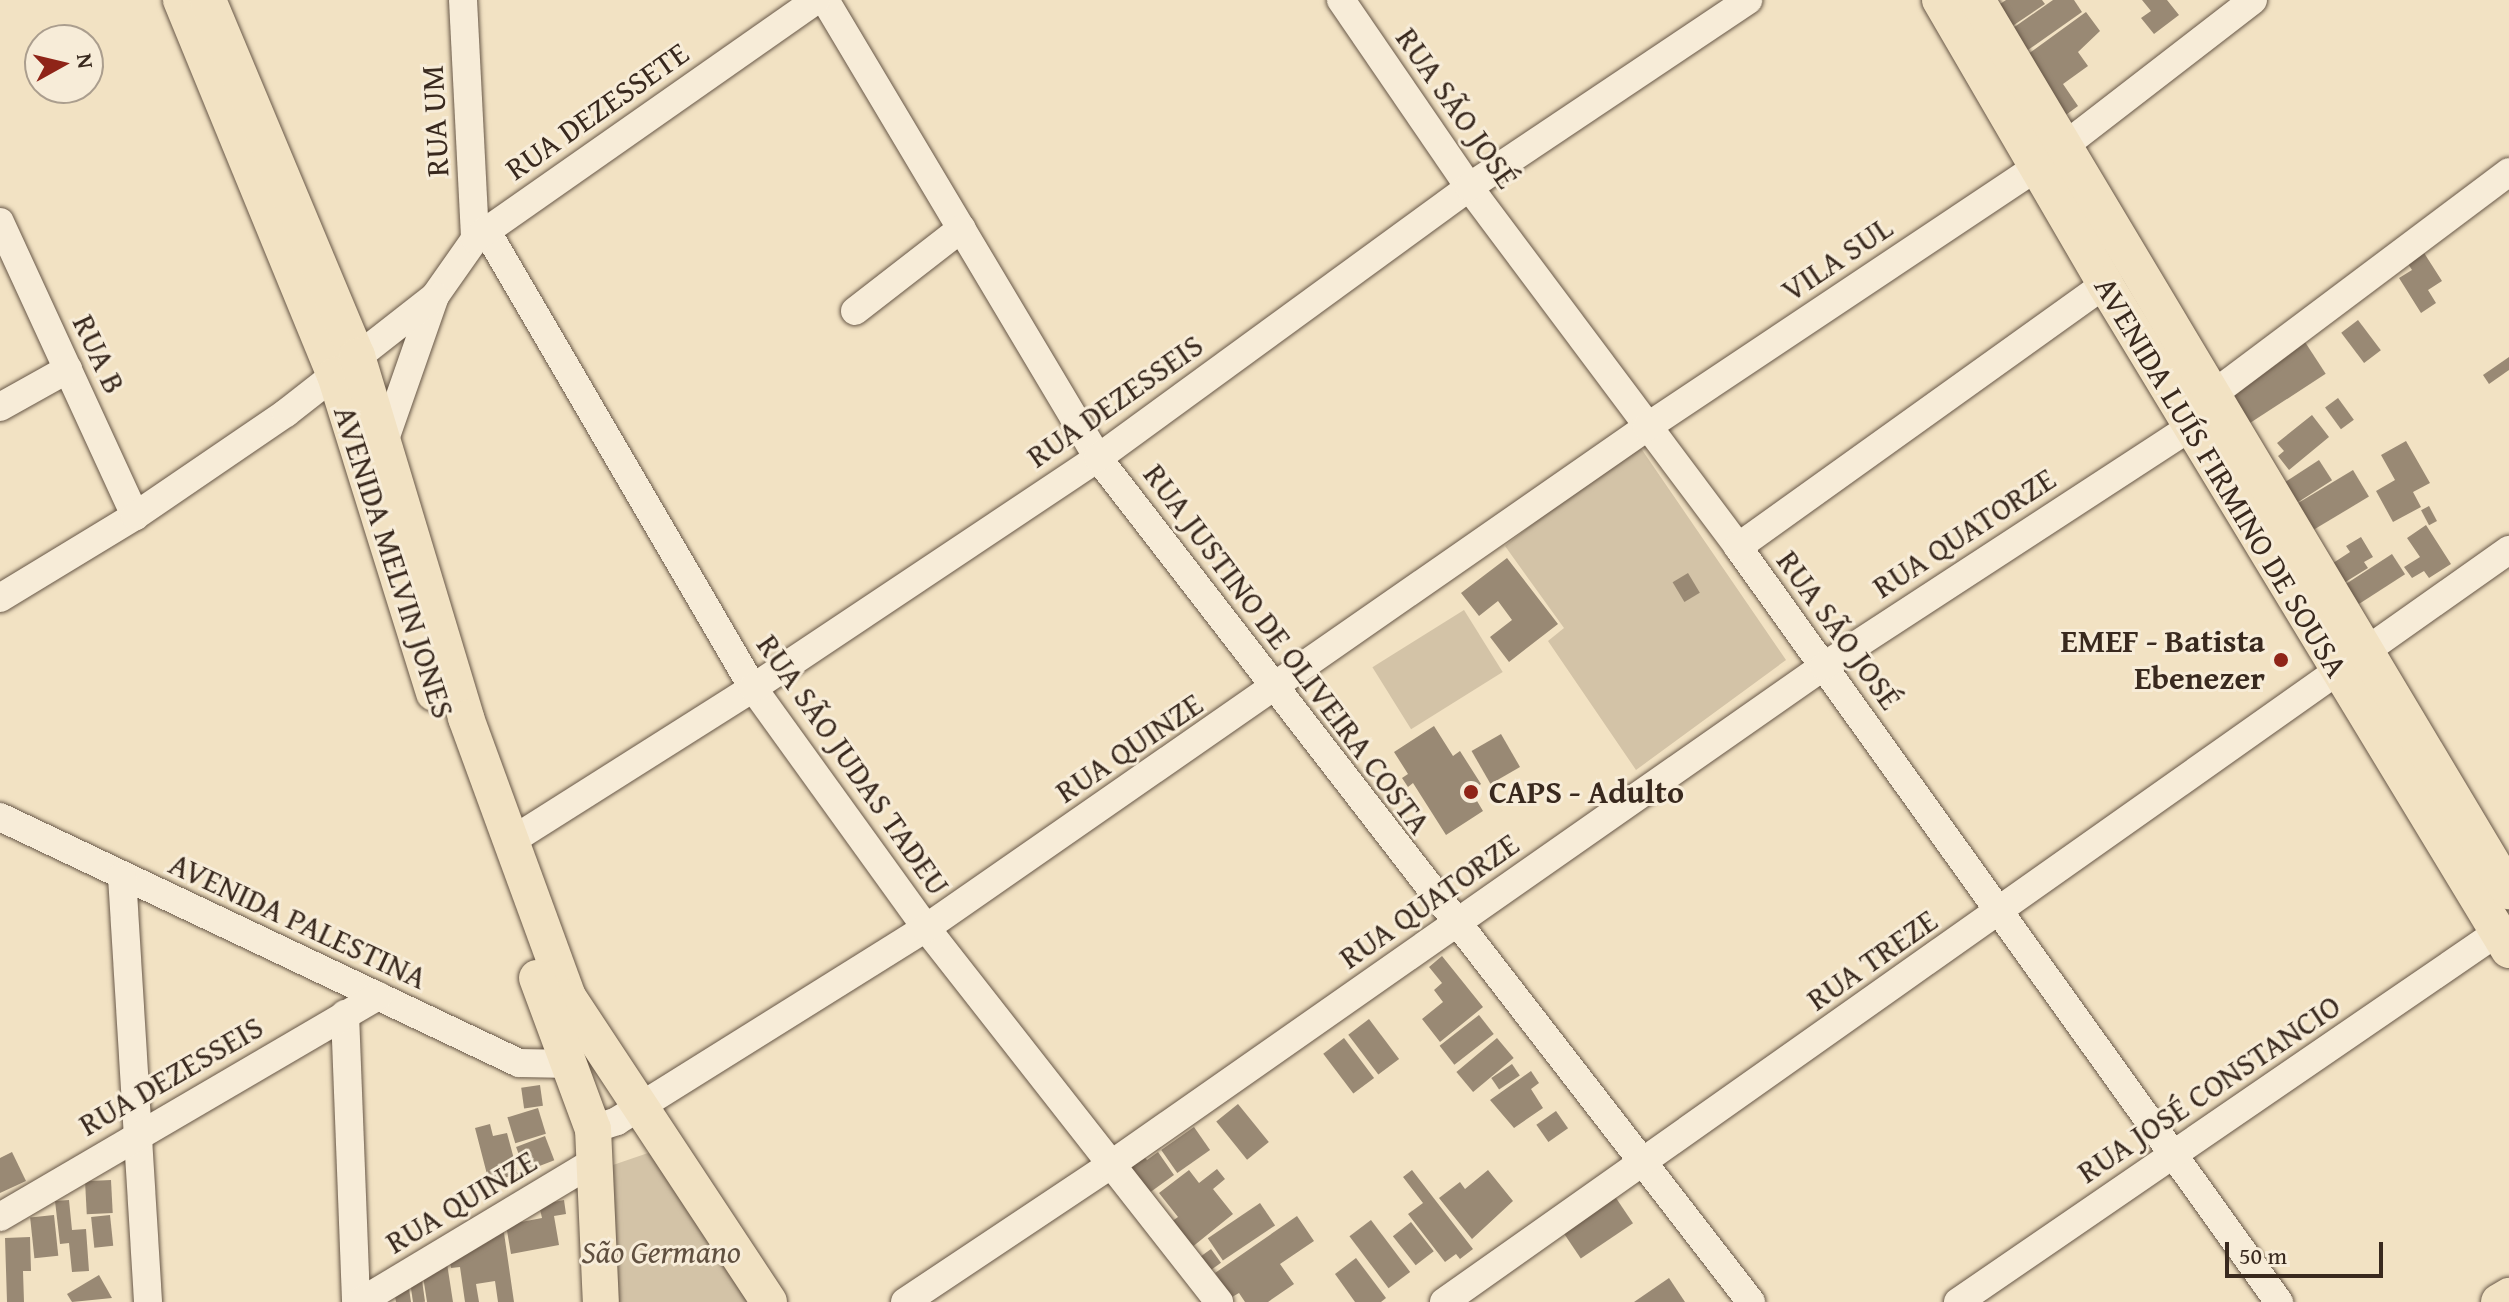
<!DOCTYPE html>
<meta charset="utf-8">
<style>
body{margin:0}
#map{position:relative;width:2509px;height:1302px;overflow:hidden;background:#f2e2c3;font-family:"Gentium Book Plus",serif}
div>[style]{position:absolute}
.green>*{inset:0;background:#d3c3a7;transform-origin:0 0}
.building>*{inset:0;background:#998974;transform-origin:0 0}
.roads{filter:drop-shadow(0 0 2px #675747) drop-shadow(0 0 2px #675747)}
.minor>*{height:28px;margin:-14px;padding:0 14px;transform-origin:14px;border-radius:14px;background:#f7ecd8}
.major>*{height:36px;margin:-18px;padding:0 18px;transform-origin:18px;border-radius:18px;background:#f2e2c3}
.dots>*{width:22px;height:22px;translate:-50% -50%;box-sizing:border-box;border:4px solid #f7ecd8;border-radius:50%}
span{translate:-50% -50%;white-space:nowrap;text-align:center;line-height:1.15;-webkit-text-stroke:6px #f7ecd8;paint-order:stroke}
.street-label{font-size:32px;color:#39291e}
.poi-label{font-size:32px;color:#39291e;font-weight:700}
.right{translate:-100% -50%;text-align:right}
.left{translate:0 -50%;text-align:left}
.park-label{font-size:32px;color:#605040;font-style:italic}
.north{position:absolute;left:24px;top:24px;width:80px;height:80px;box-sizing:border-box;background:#f7ecd8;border:2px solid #ab9e8e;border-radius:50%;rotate:82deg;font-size:22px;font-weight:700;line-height:32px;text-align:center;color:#39291e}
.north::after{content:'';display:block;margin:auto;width:28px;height:36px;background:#8f2418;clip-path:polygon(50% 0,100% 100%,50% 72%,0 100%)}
.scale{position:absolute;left:2225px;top:1242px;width:158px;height:36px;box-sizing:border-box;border:4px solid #39291e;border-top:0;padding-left:10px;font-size:24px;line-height:28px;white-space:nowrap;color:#39291e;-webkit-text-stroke:6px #f7ecd8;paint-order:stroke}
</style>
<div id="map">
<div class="green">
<div style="clip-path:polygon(1636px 441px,1786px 660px,1636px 770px,1548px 641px,1564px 628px,1505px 546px)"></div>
<div style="left:1464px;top:610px;width:73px;height:108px;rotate:58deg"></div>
<div style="clip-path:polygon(651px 1152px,749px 1302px,616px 1302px,613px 1165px)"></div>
</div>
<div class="building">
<div style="clip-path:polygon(2006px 0,2042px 0,2045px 4px,2011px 27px,1997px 6px)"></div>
<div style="clip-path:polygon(2053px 0,2074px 0,2082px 12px,2018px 57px,2003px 35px)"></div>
<div style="clip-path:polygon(2142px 0,2167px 0,2179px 15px,2154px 34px,2141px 18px,2151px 11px)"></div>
<div style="clip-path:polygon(2086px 12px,2100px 31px,2078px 52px,2088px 66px,2063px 84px,2078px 106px,2059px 120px,2017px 62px)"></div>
<div style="clip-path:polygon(2419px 245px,2442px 281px,2428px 290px,2436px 303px,2421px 313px,2399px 278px,2412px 270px,2403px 256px)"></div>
<div style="left:2358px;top:320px;width:38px;height:21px;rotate:53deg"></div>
<div style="left:2305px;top:342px;width:38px;height:99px;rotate:57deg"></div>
<div style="clip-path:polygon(2509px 357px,2509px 370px,2489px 384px,2483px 375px)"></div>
<div style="left:2338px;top:398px;width:27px;height:16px;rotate:54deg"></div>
<div style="clip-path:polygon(2312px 415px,2329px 437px,2289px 470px,2278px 456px,2284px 451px,2277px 443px)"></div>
<div style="clip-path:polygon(2406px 441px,2430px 483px,2413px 492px,2421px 507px,2393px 522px,2376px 491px,2395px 480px,2381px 455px)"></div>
<div style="left:2319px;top:460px;width:24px;height:42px;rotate:57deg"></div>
<div style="left:2353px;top:470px;width:31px;height:67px;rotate:59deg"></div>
<div style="left:2429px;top:506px;width:17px;height:9px;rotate:62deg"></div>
<div style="clip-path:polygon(2426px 525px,2451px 564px,2429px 578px,2424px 571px,2412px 578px,2404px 567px,2420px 557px,2407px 538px)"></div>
<div style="clip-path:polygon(2361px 537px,2373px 557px,2364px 562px,2368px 568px,2339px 586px,2327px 567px,2350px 552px,2346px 546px)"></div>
<div style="left:2392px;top:554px;width:24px;height:55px;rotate:57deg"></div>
<div style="clip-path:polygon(1507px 558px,1558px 624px,1509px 662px,1490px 637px,1512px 620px,1498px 601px,1479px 616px,1461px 593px)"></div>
<div style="left:1688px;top:573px;width:23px;height:18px;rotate:59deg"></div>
<div style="clip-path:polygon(1434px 726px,1453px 756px,1460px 751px,1481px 784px,1471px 791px,1483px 811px,1446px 835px,1413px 783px,1408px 787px,1402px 778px,1408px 774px,1394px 752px)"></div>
<div style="left:1501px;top:734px;width:38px;height:34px;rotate:60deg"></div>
<div style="clip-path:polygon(1442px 956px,1483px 1007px,1440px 1042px,1422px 1019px,1443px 1002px,1434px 990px,1442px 983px,1429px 967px)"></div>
<div style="left:1479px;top:1015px;width:24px;height:50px;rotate:52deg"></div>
<div style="left:1369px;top:1019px;width:50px;height:26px;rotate:53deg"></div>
<div style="left:1344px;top:1038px;width:50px;height:26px;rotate:53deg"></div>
<div style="left:1497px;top:1038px;width:26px;height:53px;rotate:50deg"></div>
<div style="left:1512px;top:1064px;width:14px;height:25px;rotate:56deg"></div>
<div style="clip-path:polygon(1531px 1071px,1539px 1083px,1531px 1089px,1543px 1108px,1514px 1128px,1490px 1100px)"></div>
<div style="left:540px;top:1085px;width:21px;height:19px;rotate:82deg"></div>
<div style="left:1238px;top:1104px;width:49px;height:28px;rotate:51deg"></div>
<div style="left:538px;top:1108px;width:27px;height:32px;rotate:73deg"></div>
<div style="left:1556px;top:1111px;width:21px;height:24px;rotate:55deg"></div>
<div style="clip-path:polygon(490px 1124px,493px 1136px,507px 1133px,518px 1174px,489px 1182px,475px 1128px)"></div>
<div style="left:1194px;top:1127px;width:28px;height:40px;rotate:55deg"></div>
<div style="left:545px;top:1136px;width:26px;height:31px;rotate:69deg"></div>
<div style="clip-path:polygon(12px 1152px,26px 1181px,0 1193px,0 1158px)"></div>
<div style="clip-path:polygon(1158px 1152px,1174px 1175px,1145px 1196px,1124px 1167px,1142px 1154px,1147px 1160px)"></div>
<div style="clip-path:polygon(1217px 1169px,1225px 1179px,1213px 1189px,1233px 1214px,1191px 1248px,1171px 1222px,1178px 1217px,1159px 1193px,1189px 1170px,1199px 1183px)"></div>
<div style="clip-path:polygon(1412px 1170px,1473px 1249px,1460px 1259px,1456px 1254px,1445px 1262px,1408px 1214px,1423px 1203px,1403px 1177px)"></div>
<div style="clip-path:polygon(1488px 1170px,1513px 1201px,1472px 1239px,1439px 1198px,1460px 1182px,1465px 1189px)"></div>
<div style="left:111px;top:1180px;width:33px;height:26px;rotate:87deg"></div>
<div style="left:1614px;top:1195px;width:34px;height:63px;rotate:56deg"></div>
<div style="clip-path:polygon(69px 1200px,72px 1230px,86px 1229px,89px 1271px,72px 1272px,69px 1243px,60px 1244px,55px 1201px)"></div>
<div style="clip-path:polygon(564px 1200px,566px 1214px,554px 1216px,559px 1245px,511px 1254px,506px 1225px,542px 1218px,539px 1205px)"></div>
<div style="left:1260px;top:1203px;width:27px;height:63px;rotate:56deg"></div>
<div style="left:54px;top:1215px;width:41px;height:24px;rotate:84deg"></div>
<div style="left:110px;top:1215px;width:31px;height:19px;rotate:84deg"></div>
<div style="clip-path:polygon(1297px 1216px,1314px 1241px,1280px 1264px,1294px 1284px,1268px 1302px,1245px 1302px,1239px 1293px,1232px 1297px,1215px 1273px)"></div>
<div style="left:1371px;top:1220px;width:65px;height:27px;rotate:53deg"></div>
<div style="left:1411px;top:1222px;width:37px;height:23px;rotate:52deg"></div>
<div style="clip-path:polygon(503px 1226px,514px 1302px,498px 1302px,495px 1281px,476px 1284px,479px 1302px,465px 1302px,460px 1267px,451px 1268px,449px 1253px)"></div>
<div style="clip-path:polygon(30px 1237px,31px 1271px,23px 1271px,24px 1302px,7px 1302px,5px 1238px)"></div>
<div style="left:1211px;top:1249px;width:17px;height:15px;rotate:54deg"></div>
<div style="clip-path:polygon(446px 1257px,453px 1302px,427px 1302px,422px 1270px)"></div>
<div style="clip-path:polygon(1356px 1258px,1386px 1298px,1381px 1302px,1355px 1302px,1335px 1274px)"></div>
<div style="left:421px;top:1273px;width:29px;height:12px;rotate:82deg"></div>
<div style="clip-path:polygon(99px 1275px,112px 1298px,72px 1302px,67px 1294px)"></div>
<div style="clip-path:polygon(1669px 1278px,1685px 1302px,1634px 1302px)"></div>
<div style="clip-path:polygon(408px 1282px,411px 1302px,396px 1302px,393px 1284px)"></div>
</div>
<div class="roads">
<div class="minor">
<div style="left:463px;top:0;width:239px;rotate:87.1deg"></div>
<div style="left:825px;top:0;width:533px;rotate:59.2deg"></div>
<div style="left:1098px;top:458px;width:1067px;rotate:52.27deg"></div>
<div style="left:1341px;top:0;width:227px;rotate:55.6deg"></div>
<div style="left:1469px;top:187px;width:449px;rotate:53.2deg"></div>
<div style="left:1738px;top:547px;width:929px;rotate:54.38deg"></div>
<div style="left:0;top:222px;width:324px;rotate:65.3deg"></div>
<div style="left:486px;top:230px;width:530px;rotate:59.76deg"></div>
<div style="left:753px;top:688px;width:296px;rotate:54.2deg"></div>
<div style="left:926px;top:928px;width:475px;rotate:51.9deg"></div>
<div style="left:855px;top:311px;width:135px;rotate:-37.8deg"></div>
<div style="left:2212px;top:395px;width:371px;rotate:-36.9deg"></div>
<div style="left:0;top:407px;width:78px;rotate:-29.2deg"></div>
<div style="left:385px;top:439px;width:151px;rotate:-70.7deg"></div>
<div style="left:435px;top:296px;width:70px;rotate:-54.9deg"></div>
<div style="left:475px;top:239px;width:416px;rotate:-35deg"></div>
<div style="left:1738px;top:547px;width:452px;rotate:-35.6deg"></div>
<div style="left:0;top:598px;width:158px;rotate:-31.3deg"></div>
<div style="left:135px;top:516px;width:183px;rotate:-34.3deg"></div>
<div style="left:286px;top:413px;width:189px;rotate:-38.1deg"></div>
<div style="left:0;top:817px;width:574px;rotate:25.36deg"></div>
<div style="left:519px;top:1063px;width:53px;rotate:1.1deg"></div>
<div style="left:511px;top:841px;width:286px;rotate:-32.3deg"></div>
<div style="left:753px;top:688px;width:415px;rotate:-33.7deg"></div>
<div style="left:1098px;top:458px;width:459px;rotate:-36.1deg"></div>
<div style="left:1469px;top:187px;width:336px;rotate:-33.8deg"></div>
<div style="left:122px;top:876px;width:427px;rotate:86.5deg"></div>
<div style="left:345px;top:1014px;width:288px;rotate:87.8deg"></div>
<div style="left:593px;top:1129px;width:25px;rotate:-18deg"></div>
<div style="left:617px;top:1121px;width:364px;rotate:-32deg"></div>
<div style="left:926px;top:928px;width:878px;rotate:-34.79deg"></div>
<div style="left:1647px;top:427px;width:469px;rotate:-33.7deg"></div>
<div style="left:2037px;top:167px;width:273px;rotate:-37.7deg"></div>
<div style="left:0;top:1217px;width:438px;rotate:-30.3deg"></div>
<div style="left:360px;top:1302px;width:275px;rotate:-31deg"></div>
<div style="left:905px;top:1302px;width:245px;rotate:-33.7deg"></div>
<div style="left:1109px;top:1166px;width:872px;rotate:-34.97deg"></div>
<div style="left:1824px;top:666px;width:441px;rotate:-33.1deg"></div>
<div style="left:1444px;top:1302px;width:1304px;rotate:-35.23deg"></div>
<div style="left:1958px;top:1302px;width:655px;rotate:-34.42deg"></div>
</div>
<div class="major">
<div style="left:181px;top:0;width:405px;rotate:67.7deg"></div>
<div style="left:335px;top:375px;width:333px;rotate:72.7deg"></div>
<div style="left:208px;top:0;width:386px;rotate:67.3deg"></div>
<div style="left:357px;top:356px;width:378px;rotate:73.2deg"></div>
<div style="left:466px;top:718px;width:297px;rotate:69.9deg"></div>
<div style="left:568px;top:997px;width:365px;rotate:56.6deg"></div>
<div style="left:1940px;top:0;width:328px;rotate:59.8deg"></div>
<div style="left:2105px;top:284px;width:779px;rotate:58.76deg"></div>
<div style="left:1977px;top:0;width:1038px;rotate:59.16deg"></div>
<div style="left:537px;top:978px;width:161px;rotate:69.7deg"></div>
<div style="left:593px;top:1129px;width:173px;rotate:87.4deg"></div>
<div style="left:2499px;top:1302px;width:12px;rotate:-31deg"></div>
</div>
</div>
<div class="dots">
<div style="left:2281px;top:660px;background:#8f2418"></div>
<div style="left:1471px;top:792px;background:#8f2418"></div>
</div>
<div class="street-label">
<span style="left:1457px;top:108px;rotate:55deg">RUA SÃO JOSÉ</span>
<span style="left:597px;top:111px;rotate:-35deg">RUA DEZESSETE</span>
<span style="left:435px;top:121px;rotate:-93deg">RUA UM</span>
<span style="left:1837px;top:259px;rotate:-34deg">VILA SUL</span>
<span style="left:99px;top:354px;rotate:65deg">RUA B</span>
<span style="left:1115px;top:401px;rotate:-35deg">RUA DEZESSEIS</span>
<span style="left:2221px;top:477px;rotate:59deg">AVENIDA LUÍS FIRMINO DE SOUSA</span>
<span style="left:1964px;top:533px;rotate:-33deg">RUA QUATORZE</span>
<span style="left:394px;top:562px;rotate:72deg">AVENIDA MELVIN JONES</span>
<span style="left:1839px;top:630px;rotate:54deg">RUA SÃO JOSÉ</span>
<span style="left:1287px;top:649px;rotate:53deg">RUA JUSTINO DE OLIVEIRA COSTA</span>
<span style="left:1129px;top:748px;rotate:-34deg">RUA QUINZE</span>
<span style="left:853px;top:765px;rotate:55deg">RUA SÃO JUDAS TADEU</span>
<span style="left:1429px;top:901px;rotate:-35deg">RUA QUATORZE</span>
<span style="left:298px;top:921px;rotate:25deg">AVENIDA PALESTINA</span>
<span style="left:1872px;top:960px;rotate:-35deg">RUA TREZE</span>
<span style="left:171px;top:1076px;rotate:-30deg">RUA DEZESSEIS</span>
<span style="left:2209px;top:1089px;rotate:-34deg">RUA JOSÉ CONSTANCIO</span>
<span style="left:461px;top:1202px;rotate:-31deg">RUA QUINZE</span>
</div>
<div class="poi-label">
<span class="right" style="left:2265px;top:660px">EMEF - Batista<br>Ebenezer</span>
<span class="left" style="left:1489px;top:792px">CAPS - Adulto</span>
</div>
<div class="park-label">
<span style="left:661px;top:1252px">São Germano</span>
</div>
<div class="north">N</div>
<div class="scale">50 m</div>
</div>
